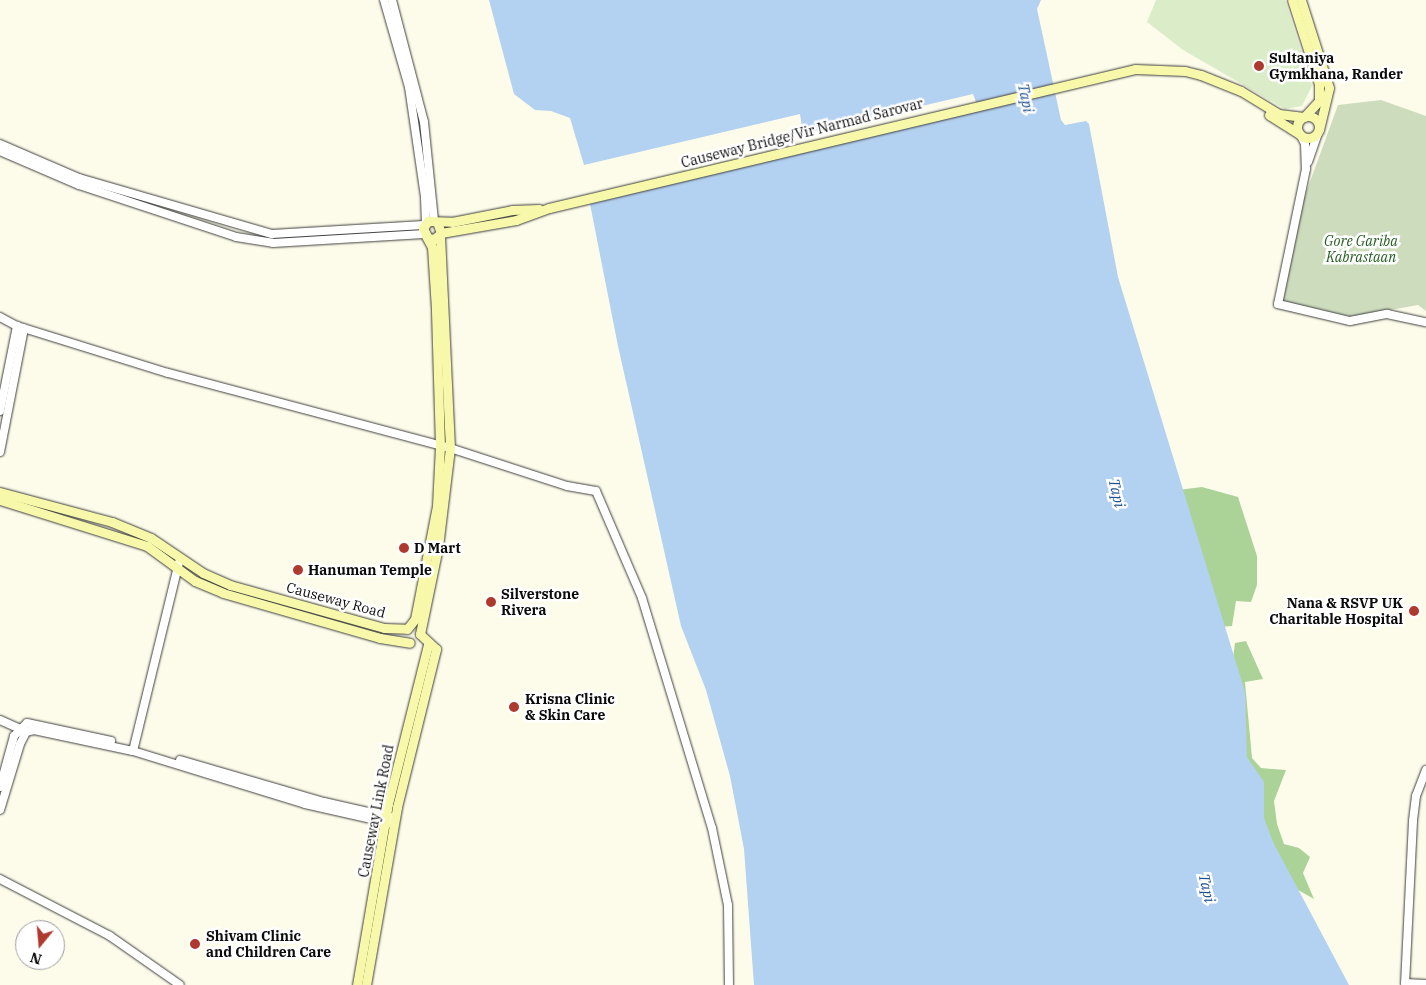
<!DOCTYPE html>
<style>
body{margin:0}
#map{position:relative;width:1426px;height:985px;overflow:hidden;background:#fdfcea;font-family:"IBM Plex Serif",serif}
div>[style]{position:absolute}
.forest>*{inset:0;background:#abd398}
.cemetery>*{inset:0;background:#cedcbe}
.pitch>*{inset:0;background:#dbecc8}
.water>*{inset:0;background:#b3d1f0}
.roads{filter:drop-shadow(0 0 1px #3e3e3e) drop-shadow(0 0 1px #3e3e3e)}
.tertiary>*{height:8px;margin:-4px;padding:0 4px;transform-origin:4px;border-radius:4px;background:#fff}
.secondary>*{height:9px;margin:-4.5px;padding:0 4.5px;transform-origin:4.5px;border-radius:4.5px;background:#f7f8aa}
.secondary>.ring{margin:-4.5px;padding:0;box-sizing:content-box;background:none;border:9px solid #f7f8aa;border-radius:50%}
.dots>*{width:14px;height:14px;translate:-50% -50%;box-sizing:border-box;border:2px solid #fff;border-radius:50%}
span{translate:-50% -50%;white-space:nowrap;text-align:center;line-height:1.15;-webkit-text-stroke:5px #fff;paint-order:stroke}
.poi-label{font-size:14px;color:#0b0b0b;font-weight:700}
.left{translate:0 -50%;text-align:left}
.right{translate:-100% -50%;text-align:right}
.street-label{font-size:14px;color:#0b0b0b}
.park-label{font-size:14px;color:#265c21;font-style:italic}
.water-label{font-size:15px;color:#1f5191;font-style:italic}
.north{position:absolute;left:15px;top:920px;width:50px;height:50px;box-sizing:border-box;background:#fff;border:1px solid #9d9d9d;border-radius:50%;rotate:197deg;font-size:14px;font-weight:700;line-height:20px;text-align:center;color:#0b0b0b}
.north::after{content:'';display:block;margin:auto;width:18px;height:22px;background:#ae392f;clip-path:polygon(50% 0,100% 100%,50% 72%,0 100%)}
</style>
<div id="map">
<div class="forest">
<div style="clip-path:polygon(1202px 487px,1238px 497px,1257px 556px,1257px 585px,1251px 602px,1236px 601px,1232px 626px,1219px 627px,1178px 490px)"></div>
<div style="clip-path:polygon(1246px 641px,1263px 679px,1245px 682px,1252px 758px,1261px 768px,1286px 770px,1274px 801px,1277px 824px,1284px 844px,1299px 848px,1310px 857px,1303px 873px,1314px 899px,1293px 887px,1233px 755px,1229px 687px,1235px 643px)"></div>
</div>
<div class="cemetery">
<div style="clip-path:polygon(1381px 100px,1426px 116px,1426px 311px,1418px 305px,1351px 317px,1283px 301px,1304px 198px,1338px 105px)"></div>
</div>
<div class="pitch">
<div style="clip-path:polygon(1156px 0,1285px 0,1312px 86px,1302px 106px,1285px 109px,1183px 50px,1147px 22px)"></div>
</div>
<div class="water">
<div style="clip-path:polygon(489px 0,1041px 0,1037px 9px,1061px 120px,1065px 125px,1086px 121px,1089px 124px,1118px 277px,1245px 692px,1247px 757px,1264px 782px,1264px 818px,1273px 842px,1349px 985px,754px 985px,744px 849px,730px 776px,706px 690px,681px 626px,618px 346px,590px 204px,979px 110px,973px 94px,803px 134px,800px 114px,584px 165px,570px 118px,551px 111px,535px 110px,514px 94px)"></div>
</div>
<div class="roads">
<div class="tertiary">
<div style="left:384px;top:0;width:91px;rotate:74deg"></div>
<div style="left:409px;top:87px;width:111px;rotate:81.7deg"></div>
<div style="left:425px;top:197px;width:26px;rotate:88deg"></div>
<div style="left:392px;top:0;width:126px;rotate:75.3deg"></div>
<div style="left:424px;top:122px;width:99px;rotate:84.2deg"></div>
<div style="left:1300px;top:134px;width:11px;rotate:63deg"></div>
<div style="left:1305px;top:144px;width:25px;rotate:88deg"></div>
<div style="left:1306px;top:169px;width:138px;rotate:101.7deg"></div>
<div style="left:1278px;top:304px;width:74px;rotate:13.3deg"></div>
<div style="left:1350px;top:321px;width:38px;rotate:-11deg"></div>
<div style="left:1387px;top:314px;width:40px;rotate:12deg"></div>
<div style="left:0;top:144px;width:86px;rotate:23.3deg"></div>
<div style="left:79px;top:178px;width:201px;rotate:16.2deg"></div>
<div style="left:272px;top:234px;width:152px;rotate:-3.4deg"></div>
<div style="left:0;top:151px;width:86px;rotate:23.3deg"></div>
<div style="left:79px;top:185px;width:165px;rotate:18.3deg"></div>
<div style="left:236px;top:237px;width:37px;rotate:9deg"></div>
<div style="left:273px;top:243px;width:151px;rotate:-3.4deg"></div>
<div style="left:1308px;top:162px;width:34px;rotate:-71deg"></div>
<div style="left:0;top:317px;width:19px;rotate:28deg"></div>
<div style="left:17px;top:326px;width:158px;rotate:17.3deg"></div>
<div style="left:168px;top:373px;width:292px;rotate:14.9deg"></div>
<div style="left:450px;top:448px;width:123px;rotate:18deg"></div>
<div style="left:567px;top:486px;width:29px;rotate:10deg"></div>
<div style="left:596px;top:491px;width:116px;rotate:66.7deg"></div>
<div style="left:642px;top:598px;width:240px;rotate:73.1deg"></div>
<div style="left:712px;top:828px;width:79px;rotate:78.3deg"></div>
<div style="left:728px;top:905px;width:80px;rotate:89.3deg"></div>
<div style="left:0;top:411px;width:87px;rotate:-78.7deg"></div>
<div style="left:0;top:452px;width:126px;rotate:-79deg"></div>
<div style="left:0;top:720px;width:24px;rotate:24deg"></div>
<div style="left:133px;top:751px;width:194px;rotate:-76.3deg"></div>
<div style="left:180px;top:760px;width:150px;rotate:16.3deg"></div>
<div style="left:324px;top:802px;width:73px;rotate:12.7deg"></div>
<div style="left:1426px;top:770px;width:28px;rotate:111deg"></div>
<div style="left:1416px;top:796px;width:25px;rotate:97deg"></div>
<div style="left:1413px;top:821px;width:162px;rotate:92.8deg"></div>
<div style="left:1405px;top:983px;width:21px;rotate:3deg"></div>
<div style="left:0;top:787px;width:53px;rotate:-74.6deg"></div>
<div style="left:14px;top:736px;width:18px;rotate:-45deg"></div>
<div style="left:27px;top:723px;width:86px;rotate:12.1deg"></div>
<div style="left:0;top:810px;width:69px;rotate:-73.1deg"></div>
<div style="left:20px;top:744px;width:13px;rotate:-63deg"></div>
<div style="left:26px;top:732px;width:8px;rotate:-14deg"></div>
<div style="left:34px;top:730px;width:101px;rotate:12deg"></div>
<div style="left:133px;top:751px;width:180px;rotate:17.1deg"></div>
<div style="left:305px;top:804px;width:91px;rotate:12.7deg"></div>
<div style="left:0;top:879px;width:124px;rotate:27.4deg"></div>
<div style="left:110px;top:936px;width:85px;rotate:35deg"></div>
</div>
<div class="secondary">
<div style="left:1301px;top:0;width:92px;rotate:72.3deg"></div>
<div style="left:1329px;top:88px;width:43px;rotate:103.4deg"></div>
<div style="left:1269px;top:115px;width:36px;rotate:32deg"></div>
<div class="ring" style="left:1297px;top:116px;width:13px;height:13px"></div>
<div style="left:437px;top:222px;width:12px;rotate:70deg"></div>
<div style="left:441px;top:233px;width:9px;rotate:139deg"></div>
<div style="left:434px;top:239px;width:6px;rotate:-171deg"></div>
<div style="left:428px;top:238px;width:11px;rotate:-117deg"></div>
<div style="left:423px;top:228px;width:9px;rotate:-54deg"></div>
<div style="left:428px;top:221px;width:24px;rotate:2deg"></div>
<div style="left:452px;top:222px;width:61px;rotate:-11.3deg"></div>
<div style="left:512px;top:210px;width:27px;rotate:-2deg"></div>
<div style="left:441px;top:233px;width:76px;rotate:-9.8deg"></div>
<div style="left:516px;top:220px;width:35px;rotate:-20deg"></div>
<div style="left:549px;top:208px;width:602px;rotate:-13.34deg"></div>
<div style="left:1135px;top:69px;width:50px;rotate:2.3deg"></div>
<div style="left:1185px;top:71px;width:16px;rotate:14deg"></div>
<div style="left:1201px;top:75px;width:43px;rotate:21.8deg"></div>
<div style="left:1241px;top:91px;width:44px;rotate:31.2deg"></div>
<div style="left:1279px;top:114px;width:25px;rotate:7deg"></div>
<div style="left:1304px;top:117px;width:22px;rotate:-47deg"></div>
<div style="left:1319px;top:101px;width:17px;rotate:-90deg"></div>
<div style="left:1319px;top:84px;width:88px;rotate:-107.8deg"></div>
<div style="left:0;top:492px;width:116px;rotate:15deg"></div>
<div style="left:112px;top:522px;width:42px;rotate:22.3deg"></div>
<div style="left:151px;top:538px;width:63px;rotate:33.9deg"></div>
<div style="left:203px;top:573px;width:30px;rotate:24deg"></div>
<div style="left:230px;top:585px;width:160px;rotate:15.6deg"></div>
<div style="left:384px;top:628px;width:23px;rotate:2deg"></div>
<div style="left:407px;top:629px;width:13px;rotate:-51deg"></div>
<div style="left:415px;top:619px;width:115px;rotate:-79deg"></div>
<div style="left:437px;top:506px;width:60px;rotate:-87.1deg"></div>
<div style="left:440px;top:446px;width:137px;rotate:-91.7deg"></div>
<div style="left:436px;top:309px;width:62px;rotate:-93.7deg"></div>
<div style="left:432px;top:247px;width:13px;rotate:-119deg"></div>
<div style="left:0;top:500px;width:154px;rotate:17.4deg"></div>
<div style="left:147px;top:546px;width:59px;rotate:36.1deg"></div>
<div style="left:195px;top:581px;width:30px;rotate:23deg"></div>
<div style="left:223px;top:593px;width:163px;rotate:16deg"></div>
<div style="left:380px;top:638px;width:30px;rotate:9deg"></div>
<div style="left:357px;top:985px;width:184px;rotate:-80.3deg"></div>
<div style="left:388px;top:804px;width:164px;rotate:-75.9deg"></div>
<div style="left:366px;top:985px;width:181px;rotate:-80.1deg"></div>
<div style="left:397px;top:807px;width:163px;rotate:-76.1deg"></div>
<div style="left:436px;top:649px;width:22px;rotate:-137deg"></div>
<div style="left:420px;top:634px;width:89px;rotate:-78.3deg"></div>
<div style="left:438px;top:547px;width:100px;rotate:-83.1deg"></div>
<div style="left:450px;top:448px;width:212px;rotate:-92.7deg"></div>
</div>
</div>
<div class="dots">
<div style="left:1259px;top:66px;background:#ae392f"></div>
<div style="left:404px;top:548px;background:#ae392f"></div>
<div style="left:298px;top:570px;background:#ae392f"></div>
<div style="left:491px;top:602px;background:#ae392f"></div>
<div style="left:1414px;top:611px;background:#ae392f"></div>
<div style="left:514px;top:707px;background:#ae392f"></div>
<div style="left:195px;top:944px;background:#ae392f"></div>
</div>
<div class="poi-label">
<span class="left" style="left:1269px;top:66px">Sultaniya<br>Gymkhana, Rander</span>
<span class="left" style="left:414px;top:548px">D Mart</span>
<span class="left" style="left:308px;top:570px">Hanuman Temple</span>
<span class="left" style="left:501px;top:602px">Silverstone<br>Rivera</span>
<span class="right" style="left:1403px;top:611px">Nana &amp; RSVP UK<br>Charitable Hospital</span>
<span class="left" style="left:525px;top:707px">Krisna Clinic<br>&amp; Skin Care</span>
<span class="left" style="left:206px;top:944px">Shivam Clinic<br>and Children Care</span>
</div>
<div class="street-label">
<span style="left:802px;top:133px;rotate:-14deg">Causeway Bridge/Vir Narmad Sarovar</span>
<span style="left:336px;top:600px;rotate:15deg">Causeway Road</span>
<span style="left:376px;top:811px;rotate:-79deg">Causeway Link Road</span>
</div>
<div class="park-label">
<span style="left:1361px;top:249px">Gore Gariba<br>Kabrastaan</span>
</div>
<div class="water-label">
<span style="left:1026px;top:98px;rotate:78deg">Tapi</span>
<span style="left:1117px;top:493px;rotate:77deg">Tapi</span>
<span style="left:1207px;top:888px;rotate:77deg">Tapi</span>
</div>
<div class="north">N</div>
</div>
